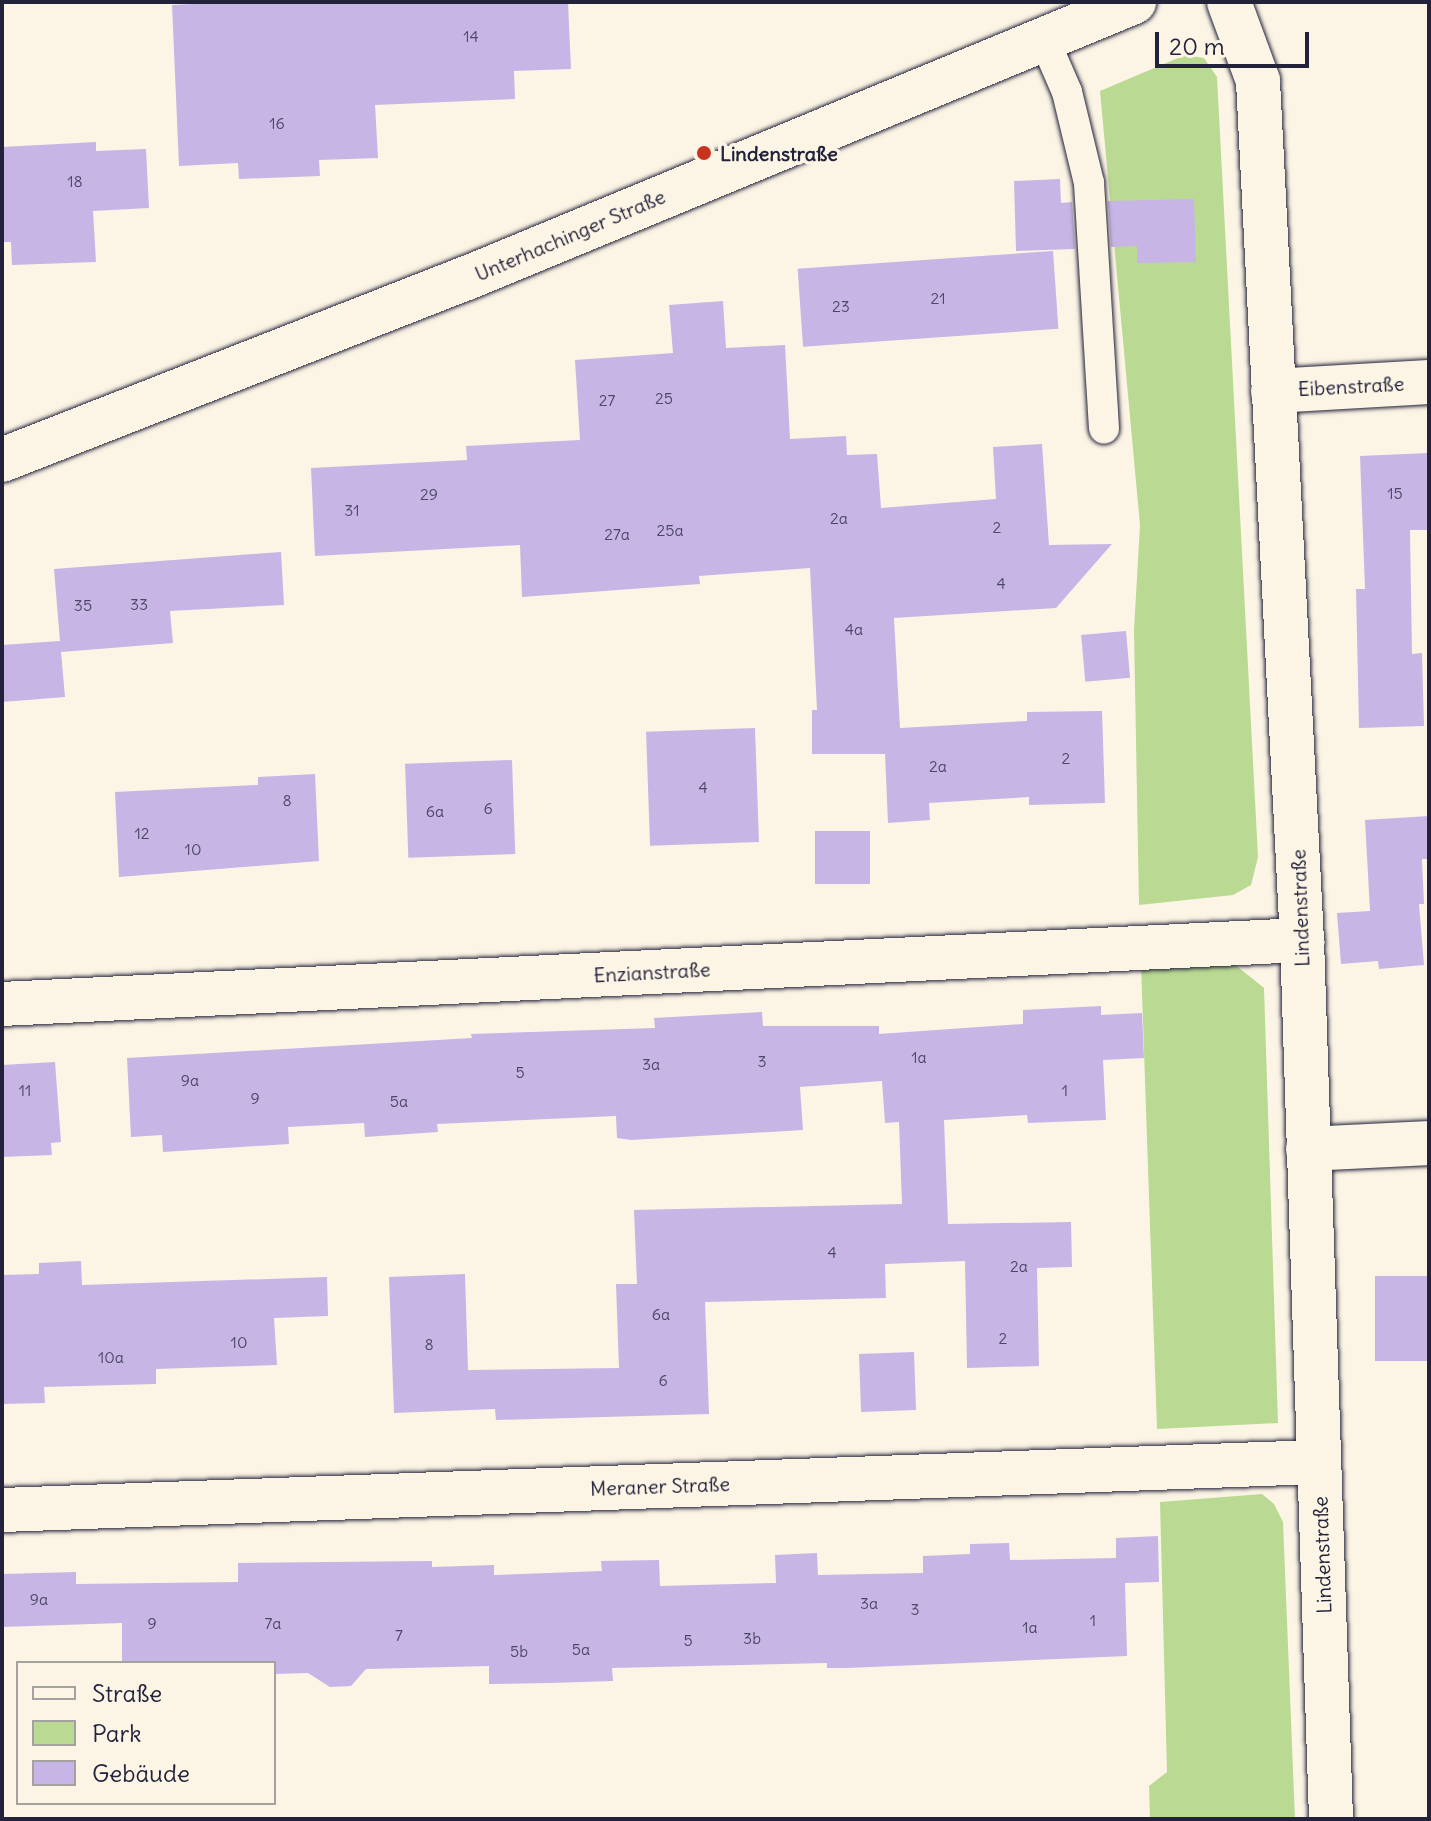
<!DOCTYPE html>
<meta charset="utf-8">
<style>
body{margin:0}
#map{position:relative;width:1431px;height:1821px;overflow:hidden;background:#fcf5e5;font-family:Delius,sans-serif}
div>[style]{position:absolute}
.green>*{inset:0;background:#bada93}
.building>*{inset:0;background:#c7b5e5;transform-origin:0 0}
.roads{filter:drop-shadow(0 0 2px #22223b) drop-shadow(0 0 2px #22223b)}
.lane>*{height:30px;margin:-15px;padding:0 15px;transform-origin:15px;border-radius:15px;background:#fcf5e5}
.street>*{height:44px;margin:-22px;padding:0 22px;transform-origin:22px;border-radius:22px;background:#fcf5e5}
.secondary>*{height:44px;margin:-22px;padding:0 22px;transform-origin:22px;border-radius:22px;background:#fcf5e5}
.dots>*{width:22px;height:22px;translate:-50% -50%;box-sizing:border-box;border:4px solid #fcf5e5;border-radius:50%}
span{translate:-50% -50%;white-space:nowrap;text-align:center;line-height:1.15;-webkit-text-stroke:7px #fcf5e5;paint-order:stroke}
.number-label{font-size:16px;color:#4b4766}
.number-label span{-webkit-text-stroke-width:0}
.poi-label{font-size:20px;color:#22223b;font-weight:700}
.left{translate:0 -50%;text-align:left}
.street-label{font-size:20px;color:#22223b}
.frame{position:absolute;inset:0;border:4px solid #22223b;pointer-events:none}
.legend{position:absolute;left:16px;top:1661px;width:260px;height:144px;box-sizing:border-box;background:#fcf5e5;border:2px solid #a5a1a1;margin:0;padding:10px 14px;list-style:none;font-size:24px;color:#22223b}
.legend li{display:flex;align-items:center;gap:16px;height:40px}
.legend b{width:40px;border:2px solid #a5a1a1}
.scale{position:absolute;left:1155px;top:32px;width:154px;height:36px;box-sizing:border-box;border:4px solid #22223b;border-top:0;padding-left:10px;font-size:24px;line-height:28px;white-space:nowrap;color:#22223b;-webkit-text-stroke:6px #fcf5e5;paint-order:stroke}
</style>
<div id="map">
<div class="green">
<div style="clip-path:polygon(1185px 55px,1204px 58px,1217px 77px,1258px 857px,1251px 885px,1233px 895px,1139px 905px,1134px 630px,1140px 525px,1100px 91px)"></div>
<div style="clip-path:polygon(1228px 959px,1264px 988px,1278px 1423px,1157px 1429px,1141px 964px)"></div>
<div style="clip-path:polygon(1262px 1494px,1274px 1504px,1283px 1522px,1295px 1819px,1150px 1819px,1149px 1786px,1167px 1772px,1160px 1502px)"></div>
</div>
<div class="building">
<div style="clip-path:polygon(231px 2px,568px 2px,571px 69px,514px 71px,515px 99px,375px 105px,378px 158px,319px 160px,320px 176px,239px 179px,238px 163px,179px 166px,172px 5px)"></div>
<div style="clip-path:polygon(96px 142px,96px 151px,146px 149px,149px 208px,93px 211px,96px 262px,12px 265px,11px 242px,2px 242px,2px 147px)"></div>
<div style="clip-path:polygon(1060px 179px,1061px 203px,1072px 202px,1075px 249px,1016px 251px,1014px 181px)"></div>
<div style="clip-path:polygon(1194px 199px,1196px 262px,1137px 263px,1137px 246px,1111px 247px,1108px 201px)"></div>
<div style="left:1053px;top:251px;width:78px;height:256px;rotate:86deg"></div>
<div style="clip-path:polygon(723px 301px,726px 348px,785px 345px,790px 439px,846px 436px,847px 455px,877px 454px,881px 508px,996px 499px,993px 447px,1042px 444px,1049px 545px,1112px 544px,1056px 608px,894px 618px,900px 728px,1027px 721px,1027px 712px,1102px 711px,1105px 803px,1029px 805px,1029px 797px,929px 803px,930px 820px,888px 823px,885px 754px,812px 754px,812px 710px,817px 710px,810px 568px,699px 576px,700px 584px,522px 597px,520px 545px,315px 556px,311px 468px,467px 460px,466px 446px,580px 440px,575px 360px,673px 353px,669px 305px)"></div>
<div style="clip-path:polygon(1429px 453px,1429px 530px,1410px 530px,1412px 654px,1422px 653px,1424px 726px,1359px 728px,1356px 589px,1365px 589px,1360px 456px)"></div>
<div style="clip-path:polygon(281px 552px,284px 605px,170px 611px,173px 643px,61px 652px,65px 697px,2px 702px,2px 645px,60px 641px,54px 569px)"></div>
<div style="left:1126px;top:631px;width:47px;height:45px;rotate:85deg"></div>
<div style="left:755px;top:728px;width:114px;height:109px;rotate:88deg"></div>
<div style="left:512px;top:760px;width:94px;height:107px;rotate:88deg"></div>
<div style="clip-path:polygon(315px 774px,319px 861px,119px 877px,115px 792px,258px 785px,258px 777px)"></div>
<div style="clip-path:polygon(1429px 816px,1429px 859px,1422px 859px,1424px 904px,1419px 904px,1424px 965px,1379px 969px,1378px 961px,1341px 964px,1337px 913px,1370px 911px,1365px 820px)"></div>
<div style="left:870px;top:831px;width:53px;height:55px;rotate:90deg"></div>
<div style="clip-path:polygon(1101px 1006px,1101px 1015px,1142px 1013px,1144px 1058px,1103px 1060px,1106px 1120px,1028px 1123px,1027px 1115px,944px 1120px,948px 1224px,1071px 1222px,1072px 1267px,1037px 1268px,1039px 1366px,967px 1368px,965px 1261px,885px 1264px,886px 1298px,705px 1302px,709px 1414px,496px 1420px,495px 1409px,394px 1413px,389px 1277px,465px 1274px,468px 1370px,619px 1368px,616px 1284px,637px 1284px,634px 1210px,902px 1204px,899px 1122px,885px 1123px,882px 1081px,800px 1087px,803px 1130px,631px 1140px,617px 1138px,616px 1116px,437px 1124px,438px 1132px,365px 1137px,364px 1123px,288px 1127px,289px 1144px,163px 1152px,162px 1135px,131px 1137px,127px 1058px,472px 1038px,471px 1034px,655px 1028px,654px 1018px,762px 1012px,763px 1026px,879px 1026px,879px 1034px,1023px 1024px,1023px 1010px)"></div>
<div style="clip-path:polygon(55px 1062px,61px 1142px,51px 1143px,52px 1155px,2px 1157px,2px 1065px)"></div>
<div style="clip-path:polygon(81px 1261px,82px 1285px,327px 1277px,328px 1316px,274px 1318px,277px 1365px,156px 1369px,156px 1384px,44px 1387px,45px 1403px,2px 1404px,2px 1275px,39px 1274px,39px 1263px)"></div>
<div style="left:1429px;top:1276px;width:85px;height:54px;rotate:90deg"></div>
<div style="left:914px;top:1352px;width:58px;height:55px;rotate:88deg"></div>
<div style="clip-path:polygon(1158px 1536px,1159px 1582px,1125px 1583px,1127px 1656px,847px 1668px,827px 1668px,827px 1663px,612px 1668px,613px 1681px,550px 1683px,489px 1684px,489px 1666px,366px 1669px,351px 1686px,330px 1687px,308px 1673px,274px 1674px,274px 1663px,122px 1663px,122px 1623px,2px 1627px,2px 1574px,76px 1572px,76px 1584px,238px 1582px,238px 1563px,432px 1561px,432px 1567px,494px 1565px,494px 1575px,602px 1571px,601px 1561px,659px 1560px,660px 1586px,776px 1583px,775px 1555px,817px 1553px,818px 1575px,923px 1573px,923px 1556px,970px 1554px,970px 1544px,1009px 1543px,1010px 1560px,1116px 1558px,1116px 1538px)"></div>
</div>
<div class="roads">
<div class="lane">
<div style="left:1044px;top:39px;width:58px;rotate:66.5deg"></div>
<div style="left:1067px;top:92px;width:94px;rotate:76.4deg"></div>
<div style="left:1089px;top:183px;width:246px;rotate:86.5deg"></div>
</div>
<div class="street">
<div style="left:1229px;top:2px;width:84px;rotate:69.8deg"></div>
<div style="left:1258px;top:81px;width:860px;rotate:87.07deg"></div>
<div style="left:1302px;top:940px;width:879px;rotate:88.11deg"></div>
<div style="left:1273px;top:391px;width:156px;rotate:-3.3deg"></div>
<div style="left:2px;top:1004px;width:1302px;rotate:-2.82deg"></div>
<div style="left:1308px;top:1149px;width:121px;rotate:-2.8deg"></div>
<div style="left:2px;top:1510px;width:1317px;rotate:-2.09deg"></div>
</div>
<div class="secondary">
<div style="left:2px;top:460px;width:499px;rotate:-21.4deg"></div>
<div style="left:467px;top:278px;width:722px;rotate:-22.48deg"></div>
</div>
</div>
<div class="dots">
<div style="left:704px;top:153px;background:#c8321e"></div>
</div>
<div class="number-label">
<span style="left:471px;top:36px">14</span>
<span style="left:277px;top:123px">16</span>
<span style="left:75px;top:181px">18</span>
<span style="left:938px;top:298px">21</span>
<span style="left:841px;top:306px">23</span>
<span style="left:664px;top:398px">25</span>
<span style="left:607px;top:400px">27</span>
<span style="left:1395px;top:493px">15</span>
<span style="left:429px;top:494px">29</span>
<span style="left:352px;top:510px">31</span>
<span style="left:839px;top:518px">2a</span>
<span style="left:997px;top:527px">2</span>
<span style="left:670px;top:530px">25a</span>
<span style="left:617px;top:534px">27a</span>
<span style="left:1001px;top:583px">4</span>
<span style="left:139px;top:604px">33</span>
<span style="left:83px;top:605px">35</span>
<span style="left:854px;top:629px">4a</span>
<span style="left:1066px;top:758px">2</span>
<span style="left:938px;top:766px">2a</span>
<span style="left:703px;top:787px">4</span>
<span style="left:287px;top:800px">8</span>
<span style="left:488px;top:808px">6</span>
<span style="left:435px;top:811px">6a</span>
<span style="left:142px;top:833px">12</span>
<span style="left:193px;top:849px">10</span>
<span style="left:919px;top:1057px">1a</span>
<span style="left:762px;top:1061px">3</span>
<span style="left:651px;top:1064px">3a</span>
<span style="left:520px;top:1072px">5</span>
<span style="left:190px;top:1080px">9a</span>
<span style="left:25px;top:1090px">11</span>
<span style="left:1065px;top:1090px">1</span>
<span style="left:255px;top:1098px">9</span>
<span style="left:399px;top:1101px">5a</span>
<span style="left:832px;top:1252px">4</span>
<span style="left:1019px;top:1266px">2a</span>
<span style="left:661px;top:1314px">6a</span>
<span style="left:1003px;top:1338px">2</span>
<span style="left:239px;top:1342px">10</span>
<span style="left:429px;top:1344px">8</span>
<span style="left:111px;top:1357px">10a</span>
<span style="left:663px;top:1380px">6</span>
<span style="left:39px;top:1599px">9a</span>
<span style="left:869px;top:1603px">3a</span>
<span style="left:915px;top:1609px">3</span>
<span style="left:1093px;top:1620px">1</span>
<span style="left:152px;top:1623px">9</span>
<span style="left:273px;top:1623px">7a</span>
<span style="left:1030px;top:1627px">1a</span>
<span style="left:399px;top:1635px">7</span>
<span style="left:752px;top:1638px">3b</span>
<span style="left:688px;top:1640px">5</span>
<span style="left:581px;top:1649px">5a</span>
<span style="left:519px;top:1651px">5b</span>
</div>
<div class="poi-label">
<span class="left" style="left:720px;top:153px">Lindenstraße</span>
</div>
<div class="street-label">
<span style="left:570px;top:235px;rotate:-23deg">Unterhachinger Straße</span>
<span style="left:1351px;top:386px;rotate:-3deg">Eibenstraße</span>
<span style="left:1300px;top:908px;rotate:-92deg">Lindenstraße</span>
<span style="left:652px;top:972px;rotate:-3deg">Enzianstraße</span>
<span style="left:660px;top:1486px;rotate:-2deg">Meraner Straße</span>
<span style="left:1322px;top:1555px;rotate:-92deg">Lindenstraße</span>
</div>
<div class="frame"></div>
<ul class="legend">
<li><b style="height:10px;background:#fcf5e5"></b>Straße</li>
<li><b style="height:22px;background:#bada93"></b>Park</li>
<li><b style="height:22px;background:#c7b5e5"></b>Gebäude</li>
</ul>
<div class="scale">20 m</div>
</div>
